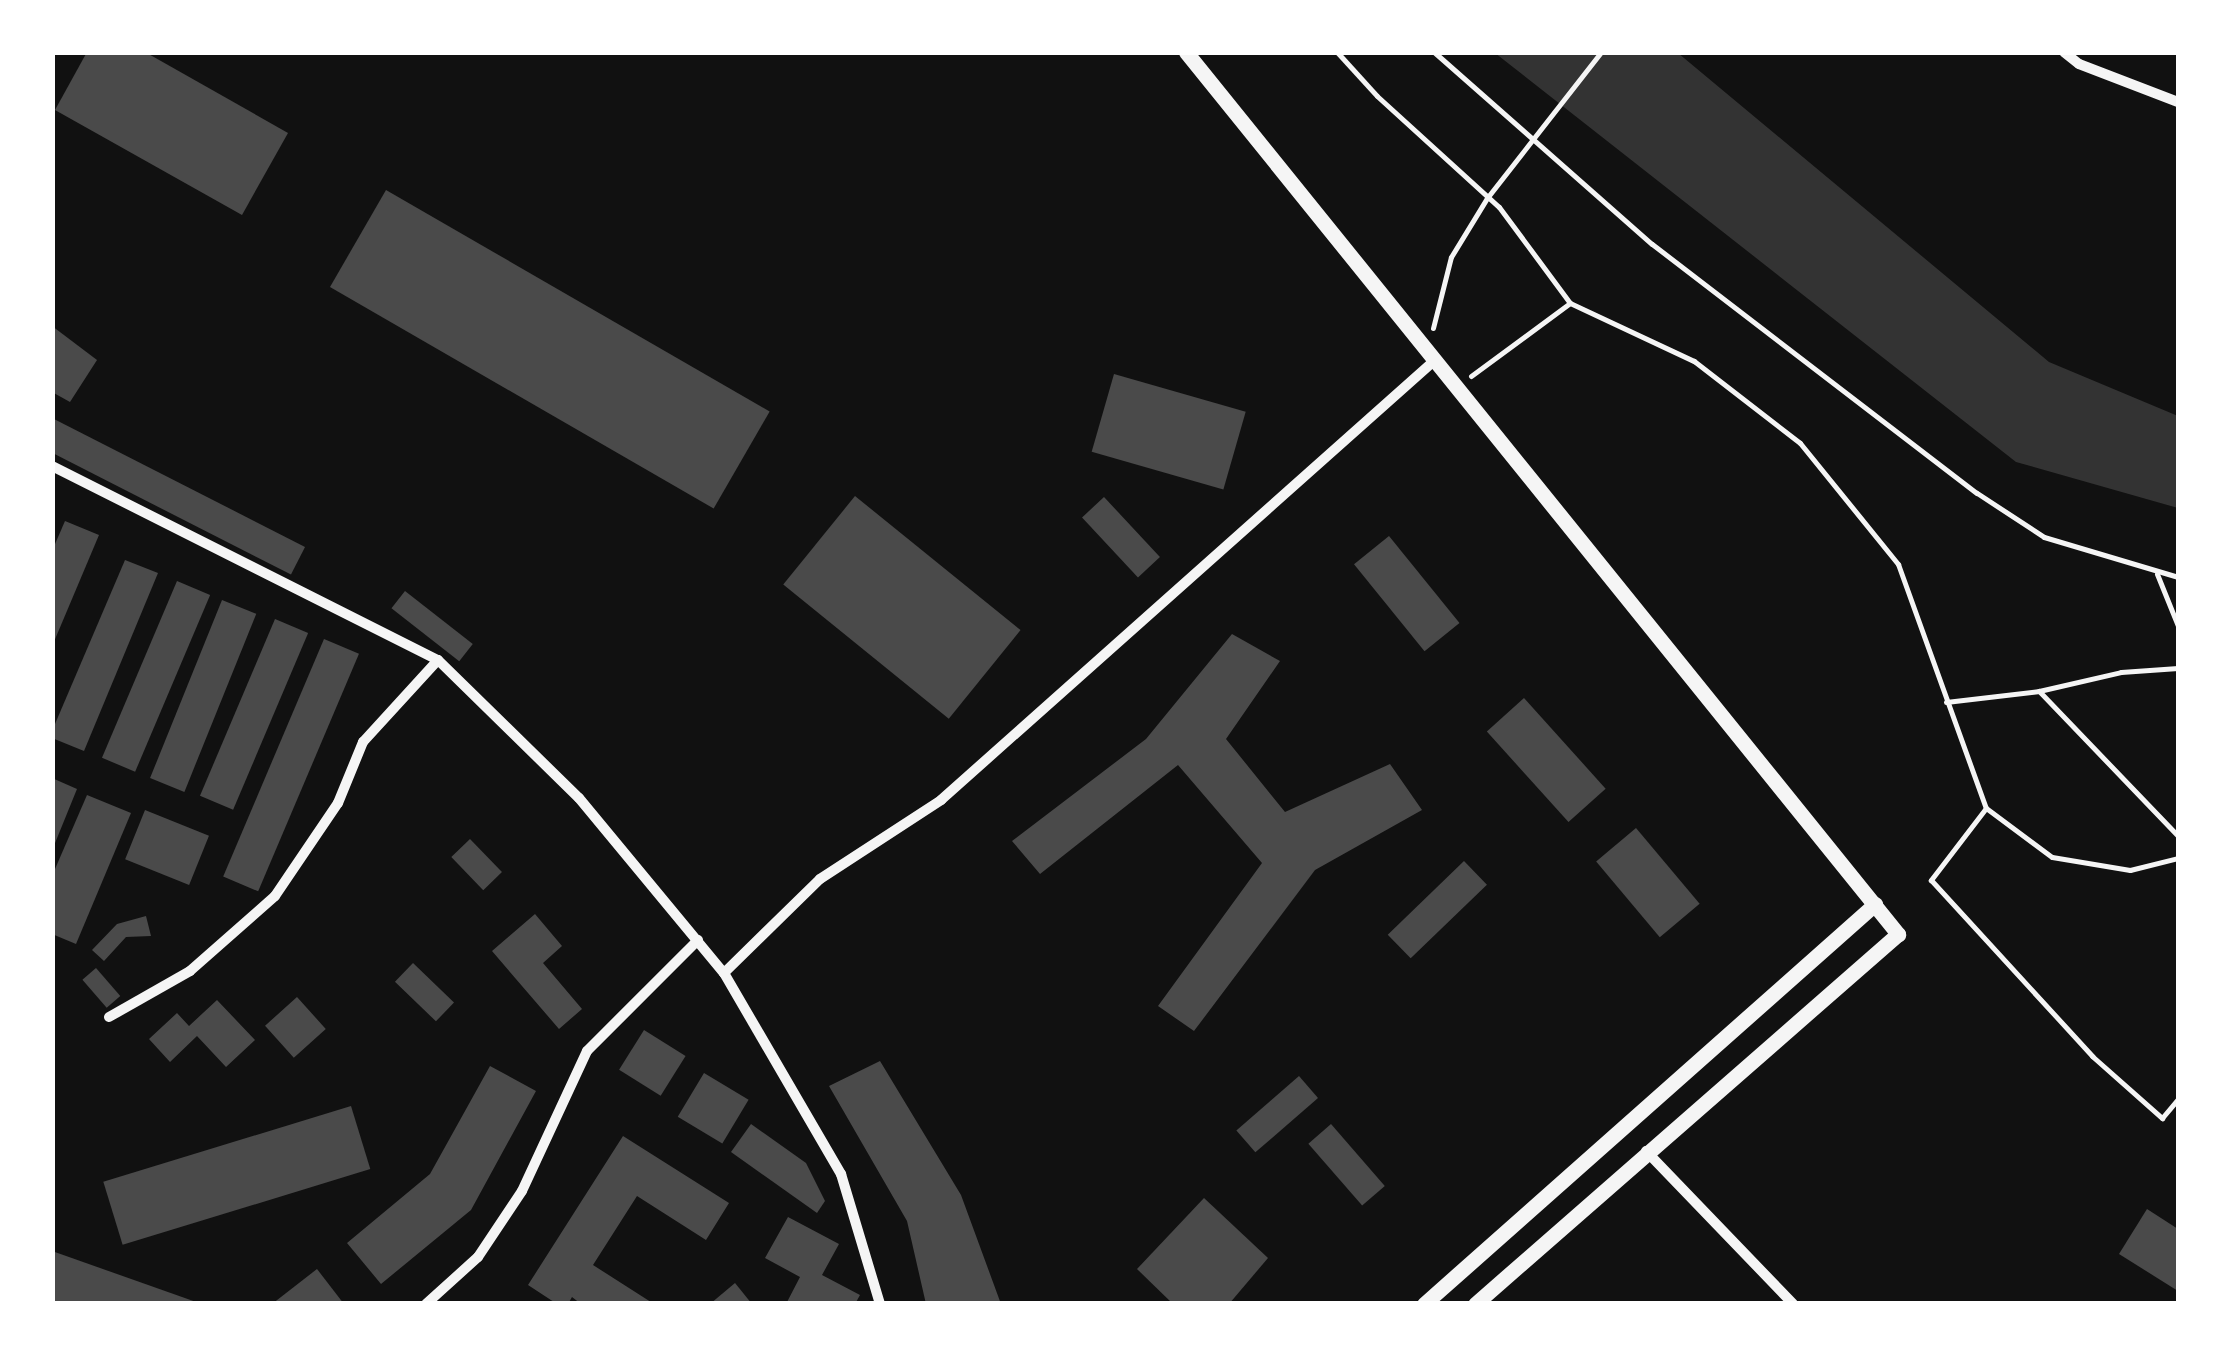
<!DOCTYPE html>
<style>
body{margin:0}
#map{position:relative;width:2231px;height:1356px;overflow:hidden;background:#111;font-family:"PT Sans",sans-serif}
div>[style]{position:absolute}
.water>*{inset:0;background:#333}
.building>*{inset:0;background:#4a4a4a;transform-origin:0 0}
.path>*{height:5px;margin:-2.5px;padding:0 2.5px;transform-origin:2.5px;border-radius:2.5px;background:#f5f5f5}
.minor>*{height:10px;margin:-5px;padding:0 5px;transform-origin:5px;border-radius:5px;background:#f5f5f5}
.tertiary>*{height:15px;margin:-7.5px;padding:0 7.5px;transform-origin:7.5px;border-radius:7.5px;background:#f5f5f5}
span{translate:-50% -50%;white-space:nowrap;text-align:center;line-height:1.15;-webkit-text-stroke:8px #fff;paint-order:stroke}
.frame{position:absolute;inset:0;border:55px solid #fff;pointer-events:none}
</style>
<div id="map">
<div class="water">
<div style="clip-path:polygon(1495px 53px,1678px 53px,2049px 362px,2178px 416px,2178px 508px,2016px 462px)"></div>
</div>
<div class="building">
<div style="clip-path:polygon(87px 52px,145px 52px,288px 133px,242px 215px,55px 110px)"></div>
<div style="left:386px;top:190px;width:443px;height:112px;rotate:30deg"></div>
<div style="clip-path:polygon(52px 326px,97px 360px,70px 402px,52px 392px)"></div>
<div style="left:1114px;top:374px;width:137px;height:81px;rotate:16deg"></div>
<div style="left:52px;top:418px;width:284px;height:31px;rotate:27deg"></div>
<div style="left:855px;top:496px;width:213px;height:114px;rotate:39deg"></div>
<div style="left:1104px;top:497px;width:82px;height:30px;rotate:47deg"></div>
<div style="clip-path:polygon(65px 521px,99px 535px,53px 644px,52px 551px)"></div>
<div style="left:1389px;top:536px;width:112px;height:45px;rotate:51deg"></div>
<div style="clip-path:polygon(125px 560px,158px 573px,84px 751px,52px 738px,52px 731px)"></div>
<div style="left:177px;top:581px;width:36px;height:192px;rotate:23deg"></div>
<div style="left:405px;top:591px;width:86px;height:22px;rotate:38deg"></div>
<div style="left:222px;top:600px;width:37px;height:192px;rotate:22deg"></div>
<div style="left:275px;top:619px;width:36px;height:192px;rotate:23deg"></div>
<div style="clip-path:polygon(1232px 634px,1280px 661px,1226px 739px,1285px 812px,1390px 764px,1422px 810px,1315px 870px,1194px 1031px,1158px 1006px,1262px 863px,1178px 765px,1040px 874px,1012px 841px,1146px 739px)"></div>
<div style="left:324px;top:639px;width:38px;height:258px;rotate:23deg"></div>
<div style="left:1524px;top:698px;width:122px;height:50px;rotate:48deg"></div>
<div style="clip-path:polygon(52px 778px,77px 789px,53px 848px,52px 848px)"></div>
<div style="clip-path:polygon(87px 795px,131px 813px,76px 944px,52px 934px,52px 876px)"></div>
<div style="left:145px;top:810px;width:69px;height:53px;rotate:22deg"></div>
<div style="left:1636px;top:828px;width:99px;height:52px;rotate:50deg"></div>
<div style="left:470px;top:839px;width:46px;height:26px;rotate:46deg"></div>
<div style="left:1464px;top:861px;width:33px;height:106px;rotate:46deg"></div>
<div style="clip-path:polygon(535px 914px,562px 946px,543px 963px,582px 1009px,559px 1029px,492px 951px)"></div>
<div style="clip-path:polygon(146px 916px,151px 936px,126px 937px,104px 961px,92px 950px,117px 924px)"></div>
<div style="left:413px;top:963px;width:57px;height:26px;rotate:44deg"></div>
<div style="left:96px;top:968px;width:37px;height:18px;rotate:49deg"></div>
<div style="left:297px;top:997px;width:43px;height:43px;rotate:48deg"></div>
<div style="clip-path:polygon(217px 1000px,255px 1040px,226px 1067px,197px 1036px,170px 1062px,149px 1039px,177px 1013px,189px 1026px)"></div>
<div style="left:644px;top:1030px;width:49px;height:47px;rotate:32deg"></div>
<div style="clip-path:polygon(880px 1061px,961px 1195px,1001px 1304px,926px 1304px,907px 1221px,829px 1086px)"></div>
<div style="clip-path:polygon(490px 1066px,536px 1091px,471px 1210px,381px 1284px,347px 1243px,430px 1174px)"></div>
<div style="left:704px;top:1073px;width:52px;height:51px;rotate:31deg"></div>
<div style="left:1299px;top:1076px;width:29px;height:83px;rotate:49deg"></div>
<div style="left:351px;top:1106px;width:66px;height:259px;rotate:73deg"></div>
<div style="clip-path:polygon(751px 1124px,806px 1163px,825px 1201px,817px 1213px,731px 1152px)"></div>
<div style="left:1331px;top:1124px;width:82px;height:30px;rotate:49deg"></div>
<div style="clip-path:polygon(623px 1136px,729px 1203px,706px 1240px,637px 1196px,593px 1265px,654px 1304px,581px 1304px,572px 1297px,568px 1304px,557px 1304px,528px 1285px)"></div>
<div style="clip-path:polygon(1204px 1198px,1268px 1258px,1229px 1304px,1173px 1304px,1137px 1269px)"></div>
<div style="clip-path:polygon(2147px 1209px,2178px 1229px,2178px 1291px,2119px 1254px)"></div>
<div style="clip-path:polygon(788px 1217px,839px 1244px,822px 1275px,860px 1295px,855px 1304px,786px 1304px,800px 1277px,765px 1258px)"></div>
<div style="clip-path:polygon(52px 1251px,199px 1303px,199px 1304px,52px 1304px)"></div>
<div style="clip-path:polygon(317px 1269px,344px 1304px,272px 1304px)"></div>
<div style="clip-path:polygon(735px 1283px,752px 1304px,710px 1304px)"></div>
</div>
<div class="path">
<div style="left:1337px;top:52px;width:59px;rotate:47.7deg"></div>
<div style="left:1377px;top:96px;width:165px;rotate:42.3deg"></div>
<div style="left:1499px;top:207px;width:119px;rotate:53.5deg"></div>
<div style="left:1570px;top:303px;width:137px;rotate:25.1deg"></div>
<div style="left:1694px;top:361px;width:134px;rotate:37.7deg"></div>
<div style="left:1800px;top:443px;width:156px;rotate:51deg"></div>
<div style="left:1898px;top:564px;width:259px;rotate:70.2deg"></div>
<div style="left:1986px;top:808px;width:82px;rotate:36.6deg"></div>
<div style="left:2052px;top:857px;width:79px;rotate:9.5deg"></div>
<div style="left:2130px;top:870px;width:49px;rotate:-14deg"></div>
<div style="left:1434px;top:52px;width:290px;rotate:41.4deg"></div>
<div style="left:1652px;top:244px;width:409px;rotate:37.5deg"></div>
<div style="left:1977px;top:493px;width:80px;rotate:33.3deg"></div>
<div style="left:2044px;top:537px;width:140px;rotate:16.6deg"></div>
<div style="left:1433px;top:328px;width:73px;rotate:-75.8deg"></div>
<div style="left:1451px;top:257px;width:69px;rotate:-58.6deg"></div>
<div style="left:1487px;top:198px;width:185px;rotate:-52deg"></div>
<div style="left:1471px;top:376px;width:123px;rotate:-36.4deg"></div>
<div style="left:2157px;top:574px;width:56px;rotate:68deg"></div>
<div style="left:2039px;top:691px;width:201px;rotate:46.2deg"></div>
<div style="left:1946px;top:702px;width:94px;rotate:-6.7deg"></div>
<div style="left:2039px;top:691px;width:84px;rotate:-13deg"></div>
<div style="left:2121px;top:672px;width:57px;rotate:-4deg"></div>
<div style="left:1986px;top:808px;width:91px;rotate:127.4deg"></div>
<div style="left:1931px;top:880px;width:239px;rotate:47.5deg"></div>
<div style="left:2092px;top:1056px;width:94px;rotate:41.5deg"></div>
<div style="left:2162px;top:1118px;width:25px;rotate:-50deg"></div>
</div>
<div class="minor">
<div style="left:2064px;top:52px;width:19px;rotate:39deg"></div>
<div style="left:2079px;top:64px;width:106px;rotate:21deg"></div>
<div style="left:52px;top:466px;width:432px;rotate:26.7deg"></div>
<div style="left:438px;top:660px;width:197px;rotate:44.4deg"></div>
<div style="left:579px;top:798px;width:227px;rotate:50.4deg"></div>
<div style="left:724px;top:973px;width:233px;rotate:59.8deg"></div>
<div style="left:841px;top:1174px;width:136px;rotate:73.3deg"></div>
<div style="left:724px;top:973px;width:134px;rotate:-44.4deg"></div>
<div style="left:820px;top:879px;width:145px;rotate:-33.1deg"></div>
<div style="left:941px;top:800px;width:662px;rotate:-41.69deg"></div>
<div style="left:109px;top:1017px;width:93px;rotate:-29.6deg"></div>
<div style="left:190px;top:971px;width:113px;rotate:-41.4deg"></div>
<div style="left:275px;top:896px;width:112px;rotate:-55.9deg"></div>
<div style="left:338px;top:803px;width:66px;rotate:-67.7deg"></div>
<div style="left:363px;top:742px;width:111px;rotate:-47.6deg"></div>
<div style="left:1646px;top:1151px;width:212px;rotate:46.1deg"></div>
<div style="left:426px;top:1304px;width:70px;rotate:-42.1deg"></div>
<div style="left:478px;top:1257px;width:79px;rotate:-56.3deg"></div>
<div style="left:522px;top:1191px;width:154px;rotate:-65.1deg"></div>
<div style="left:587px;top:1051px;width:157px;rotate:-45deg"></div>
</div>
<div class="tertiary">
<div style="left:1186px;top:52px;width:1134px;rotate:51.09deg"></div>
<div style="left:1898px;top:934px;width:562px;rotate:138.82deg"></div>
<div style="left:1424px;top:1304px;width:603px;rotate:-41.57deg"></div>
</div>
<div class="frame"></div>
</div>
